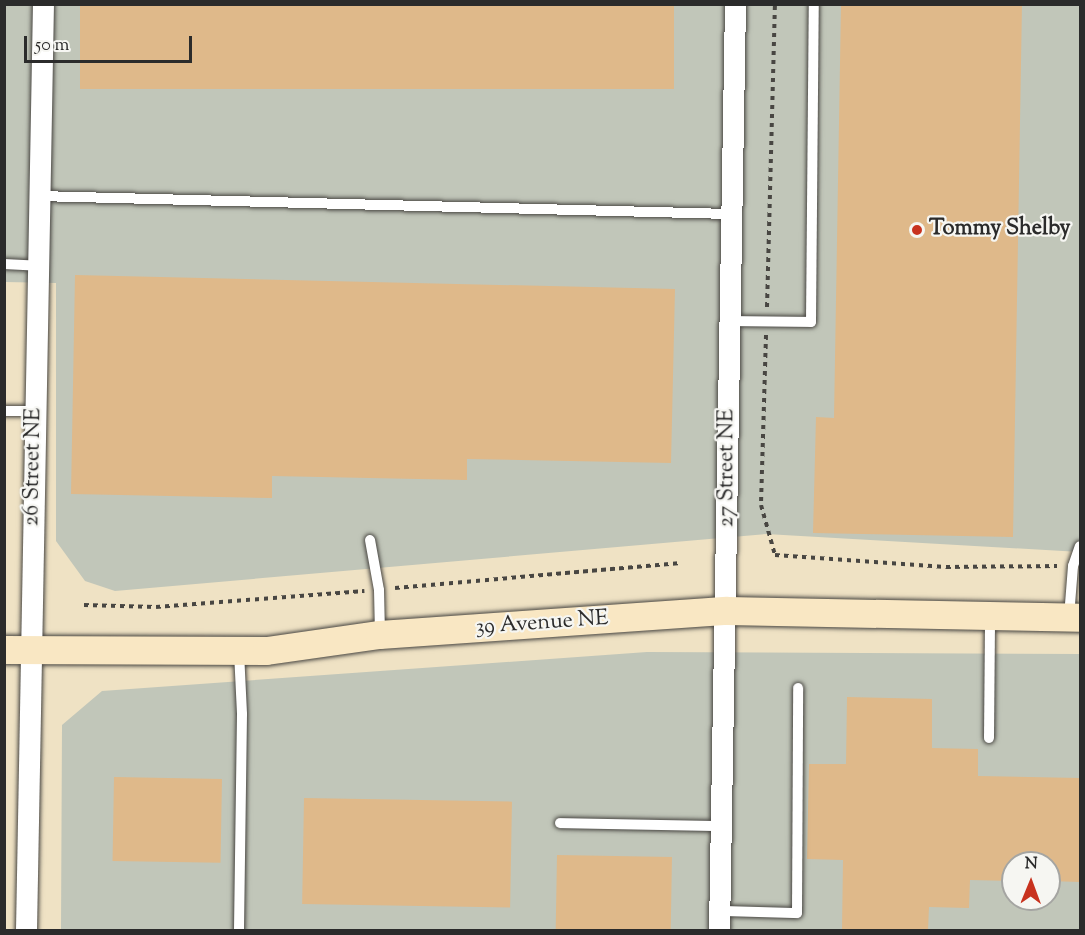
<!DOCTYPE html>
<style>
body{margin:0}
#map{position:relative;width:1085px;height:935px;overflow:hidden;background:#efe2c4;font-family:"Sorts Mill Goudy",serif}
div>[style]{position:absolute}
.industrial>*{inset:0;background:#c1c6b9}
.building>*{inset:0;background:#dfb98a;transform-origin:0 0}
.path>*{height:4px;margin-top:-2px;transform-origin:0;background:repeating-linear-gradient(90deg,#484642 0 4.5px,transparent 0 9px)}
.roads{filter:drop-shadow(0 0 2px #484642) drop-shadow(0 0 2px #484642)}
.lane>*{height:10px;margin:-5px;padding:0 5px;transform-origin:5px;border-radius:5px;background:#fff}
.street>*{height:21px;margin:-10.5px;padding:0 10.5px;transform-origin:10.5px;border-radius:10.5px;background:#fff}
.secondary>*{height:28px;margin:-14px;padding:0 14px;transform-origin:14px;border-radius:14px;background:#f9e7c3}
.dots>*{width:16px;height:16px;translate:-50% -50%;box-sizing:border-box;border:3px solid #f6f6f2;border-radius:50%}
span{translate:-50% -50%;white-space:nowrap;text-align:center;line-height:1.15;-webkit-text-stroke:4.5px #f6f6f2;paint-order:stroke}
.poi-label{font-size:22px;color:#2b2b2b;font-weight:700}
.left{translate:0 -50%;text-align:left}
.street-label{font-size:22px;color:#2b2b2b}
.frame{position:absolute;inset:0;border:6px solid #2b2b2b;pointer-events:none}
.north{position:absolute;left:1001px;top:851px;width:60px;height:60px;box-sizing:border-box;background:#f6f6f2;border:2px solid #a5a5a2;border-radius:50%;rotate:1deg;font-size:16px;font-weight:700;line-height:24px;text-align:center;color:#2b2b2b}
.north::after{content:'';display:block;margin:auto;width:21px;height:27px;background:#c8321e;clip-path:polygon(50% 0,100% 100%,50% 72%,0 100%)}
.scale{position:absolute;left:24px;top:36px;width:168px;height:27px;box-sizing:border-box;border:3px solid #2b2b2b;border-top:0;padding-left:8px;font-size:18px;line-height:21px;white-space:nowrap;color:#2b2b2b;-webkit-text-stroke:4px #f6f6f2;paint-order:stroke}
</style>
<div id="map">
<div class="industrial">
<div style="clip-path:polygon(5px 5px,1080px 5px,1080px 552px,766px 534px,115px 591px,85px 581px,56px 541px,56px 283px,5px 282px)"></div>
<div style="clip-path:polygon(evenodd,647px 652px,1080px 654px,1080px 930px,61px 930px,62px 725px,102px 691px,647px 652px,1013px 863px,1049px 863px,1049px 899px,1013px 899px,1013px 863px)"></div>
</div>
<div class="building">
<div style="left:80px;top:4px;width:594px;height:85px"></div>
<div style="clip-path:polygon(841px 4px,1022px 4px,1013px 537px,813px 533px,816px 417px,834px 418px)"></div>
<div style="clip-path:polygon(75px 275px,675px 289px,671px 463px,467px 459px,467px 480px,272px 476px,272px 498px,71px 494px)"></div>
<div style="clip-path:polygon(847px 697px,932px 699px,932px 748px,978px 749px,978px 776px,1080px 778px,1080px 882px,1049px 881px,1049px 863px,1013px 863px,1013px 881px,970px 880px,969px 908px,929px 907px,928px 930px,842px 930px,843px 860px,807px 859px,809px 764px,846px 764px)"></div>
<div style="left:114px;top:777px;width:108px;height:84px;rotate:1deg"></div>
<div style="left:304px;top:798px;width:208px;height:106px;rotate:1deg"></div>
<div style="left:557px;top:855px;width:115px;height:75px;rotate:1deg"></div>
</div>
<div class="path">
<div style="left:767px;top:307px;width:303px;rotate:-88.5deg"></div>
<div style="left:766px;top:335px;width:170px;rotate:91.7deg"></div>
<div style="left:761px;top:505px;width:52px;rotate:74.4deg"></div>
<div style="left:775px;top:555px;width:171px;rotate:4deg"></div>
<div style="left:946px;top:567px;width:111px;rotate:-0.5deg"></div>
<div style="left:395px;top:588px;width:287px;rotate:-5deg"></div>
<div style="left:84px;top:605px;width:72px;rotate:1.6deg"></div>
<div style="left:156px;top:607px;width:209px;rotate:-4.4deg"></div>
</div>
<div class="roads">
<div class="lane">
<div style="left:38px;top:196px;width:694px;rotate:1.49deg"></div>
<div style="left:4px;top:264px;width:34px;rotate:3deg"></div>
<div style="left:731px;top:321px;width:80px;rotate:0.7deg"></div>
<div style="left:811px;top:322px;width:318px;rotate:-89.5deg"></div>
<div style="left:4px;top:411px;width:31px"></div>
<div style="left:370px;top:540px;width:51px;rotate:79.8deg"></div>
<div style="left:379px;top:590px;width:45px;rotate:88.7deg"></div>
<div style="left:1069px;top:617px;width:51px;rotate:-85.5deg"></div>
<div style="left:1073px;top:566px;width:21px;rotate:-71deg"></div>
<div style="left:239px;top:652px;width:62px;rotate:87.2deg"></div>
<div style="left:242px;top:714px;width:216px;rotate:90.8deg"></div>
<div style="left:989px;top:738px;width:122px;rotate:-89.5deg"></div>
<div style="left:560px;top:823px;width:162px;rotate:1.1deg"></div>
<div style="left:720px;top:911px;width:77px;rotate:1.5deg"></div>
<div style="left:797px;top:913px;width:225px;rotate:-89.7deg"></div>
</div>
<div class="street">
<div style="left:26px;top:930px;width:926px;rotate:-88.95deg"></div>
<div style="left:719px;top:930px;width:926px;rotate:-89.01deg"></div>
</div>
<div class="secondary">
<div style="left:4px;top:650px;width:263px;rotate:0.2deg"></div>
<div style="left:267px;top:651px;width:114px;rotate:-8.1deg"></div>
<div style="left:380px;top:635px;width:348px;rotate:-4deg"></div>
<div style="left:727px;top:611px;width:353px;rotate:1.1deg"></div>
</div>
</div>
<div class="dots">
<div style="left:917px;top:230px;background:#c8321e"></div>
</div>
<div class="poi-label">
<span class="left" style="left:929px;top:230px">Tommy Shelby</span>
</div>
<div class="street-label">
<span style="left:34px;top:467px;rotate:-89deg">26 Street NE</span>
<span style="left:728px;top:468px;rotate:-90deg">27 Street NE</span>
<span style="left:542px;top:624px;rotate:-4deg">39 Avenue NE</span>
</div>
<div class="frame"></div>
<div class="north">N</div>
<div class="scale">50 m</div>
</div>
